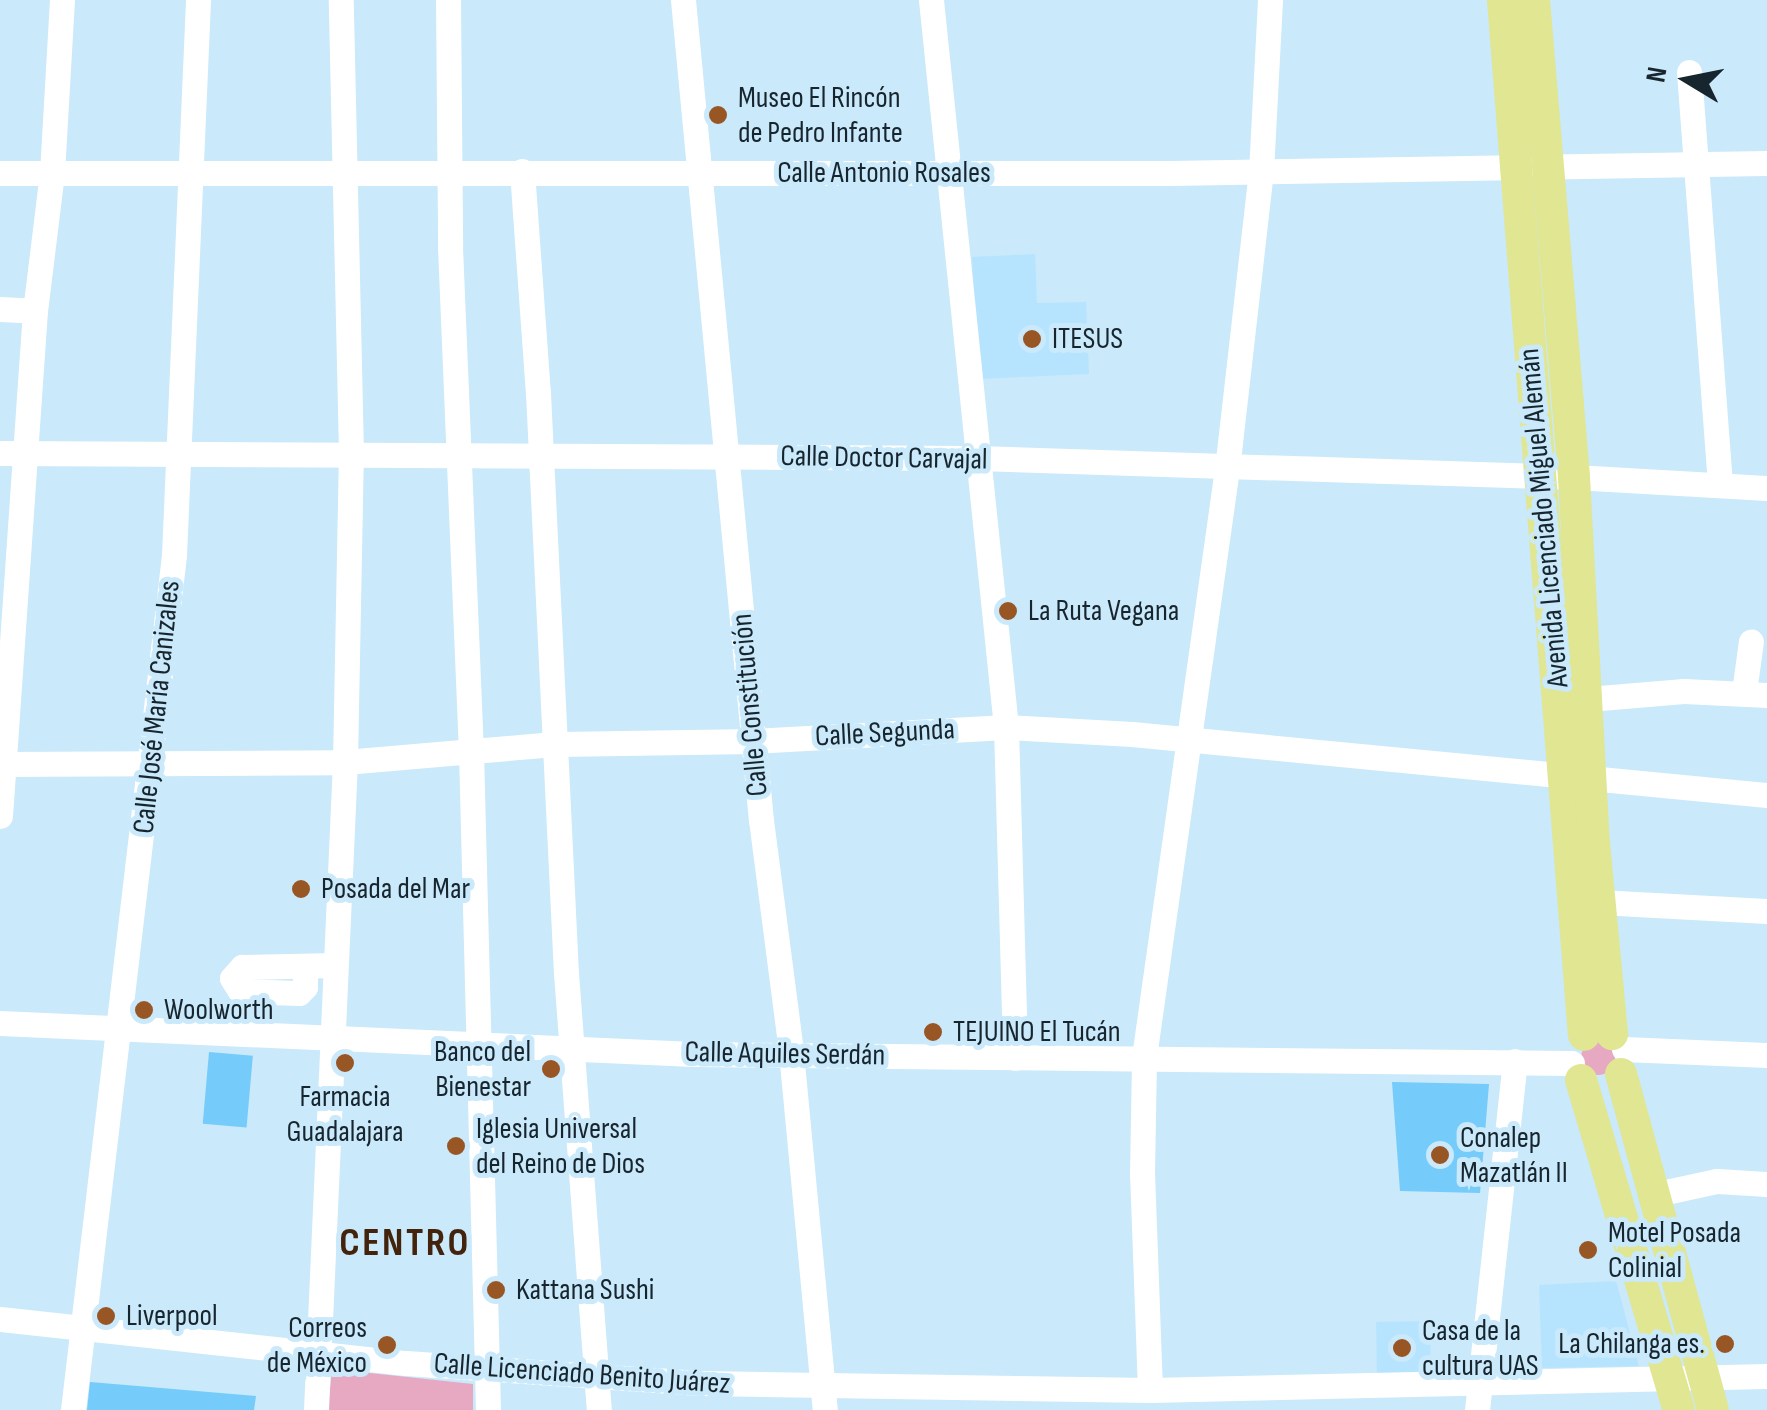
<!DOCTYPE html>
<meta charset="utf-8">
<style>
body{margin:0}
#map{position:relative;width:1767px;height:1410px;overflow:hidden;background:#cae9fa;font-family:"Sofia Sans Condensed",sans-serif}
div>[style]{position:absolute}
.built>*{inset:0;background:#b6e4ff;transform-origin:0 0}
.green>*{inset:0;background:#e6a9c1}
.round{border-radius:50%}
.building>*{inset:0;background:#75cbfa;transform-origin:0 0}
.minor>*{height:25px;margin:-12.5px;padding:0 12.5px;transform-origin:12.5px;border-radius:12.5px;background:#fff}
.major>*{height:32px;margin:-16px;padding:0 16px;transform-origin:16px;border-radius:16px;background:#e0e691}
.dots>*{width:28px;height:28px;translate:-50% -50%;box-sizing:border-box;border:5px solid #cae9fa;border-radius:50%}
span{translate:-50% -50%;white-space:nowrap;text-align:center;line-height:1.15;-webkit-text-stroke:10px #cae9fa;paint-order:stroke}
.poi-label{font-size:30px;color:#17252e}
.left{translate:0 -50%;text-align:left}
.right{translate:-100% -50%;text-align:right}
.street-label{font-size:30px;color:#17252e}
.district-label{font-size:40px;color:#43230c;font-weight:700;letter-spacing:2.5px}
.north{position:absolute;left:1637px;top:30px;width:100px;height:100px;-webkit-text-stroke:8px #cae9fa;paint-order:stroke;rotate:280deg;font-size:28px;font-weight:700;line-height:40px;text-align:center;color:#17252e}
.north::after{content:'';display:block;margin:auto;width:35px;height:45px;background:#17252e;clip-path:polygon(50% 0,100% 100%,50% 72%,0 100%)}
</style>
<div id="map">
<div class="built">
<div style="clip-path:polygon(1035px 254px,1037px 303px,1086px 302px,1089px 374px,978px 379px,972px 257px)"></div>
<div style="clip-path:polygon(1616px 1281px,1639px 1366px,1542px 1368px,1539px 1285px)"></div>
<div style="left:1430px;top:1321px;width:53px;height:54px;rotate:89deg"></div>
</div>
<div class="green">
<div class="round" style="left:1581px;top:1041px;width:34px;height:34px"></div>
<div style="clip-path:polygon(332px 1369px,473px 1384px,473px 1410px,328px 1410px)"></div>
</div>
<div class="building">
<div style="left:209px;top:1052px;width:44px;height:72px;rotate:5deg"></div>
<div style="clip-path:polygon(1392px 1082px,1489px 1084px,1480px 1193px,1400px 1191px)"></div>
<div style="clip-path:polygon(90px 1382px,256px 1396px,254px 1410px,87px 1410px)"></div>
</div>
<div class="minor">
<div style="left:448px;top:0;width:247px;rotate:89.5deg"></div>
<div style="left:450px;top:247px;width:505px;rotate:87.62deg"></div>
<div style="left:471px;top:752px;width:658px;rotate:88.52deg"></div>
<div style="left:683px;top:0;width:824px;rotate:84.57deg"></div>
<div style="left:761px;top:820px;width:234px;rotate:82.6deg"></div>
<div style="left:791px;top:1052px;width:360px;rotate:84.6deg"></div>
<div style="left:931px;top:0;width:731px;rotate:84.11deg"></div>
<div style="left:1006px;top:727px;width:331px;rotate:88.4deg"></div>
<div style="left:1689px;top:72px;width:413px;rotate:85.7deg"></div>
<div style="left:522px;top:171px;width:223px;rotate:85.9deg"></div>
<div style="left:538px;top:393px;width:581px;rotate:87.24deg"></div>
<div style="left:566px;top:973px;width:438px;rotate:85.7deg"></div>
<div style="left:0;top:173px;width:1171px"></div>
<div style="left:1171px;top:173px;width:596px;rotate:-0.96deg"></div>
<div style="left:0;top:309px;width:35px;rotate:3deg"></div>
<div style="left:0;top:453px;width:975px;rotate:0.29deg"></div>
<div style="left:975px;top:458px;width:599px;rotate:1.82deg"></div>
<div style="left:1574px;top:477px;width:193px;rotate:3.3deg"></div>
<div style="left:1744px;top:692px;width:51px;rotate:-82.2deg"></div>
<div style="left:1588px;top:699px;width:96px;rotate:-4.8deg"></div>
<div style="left:1684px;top:691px;width:83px;rotate:2.8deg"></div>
<div style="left:0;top:764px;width:345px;rotate:-0.3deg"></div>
<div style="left:345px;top:762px;width:213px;rotate:-4.9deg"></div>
<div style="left:557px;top:744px;width:197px;rotate:-0.9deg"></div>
<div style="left:754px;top:741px;width:252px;rotate:-3.2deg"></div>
<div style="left:1006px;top:727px;width:126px;rotate:3.2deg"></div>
<div style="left:1132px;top:734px;width:638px;rotate:5.49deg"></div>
<div style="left:0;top:816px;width:506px;rotate:-86.04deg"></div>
<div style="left:35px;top:311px;width:139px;rotate:-83deg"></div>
<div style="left:52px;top:173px;width:173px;rotate:-86.7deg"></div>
<div style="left:1599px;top:902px;width:168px;rotate:3.1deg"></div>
<div style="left:305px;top:967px;width:20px;rotate:90deg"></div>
<div style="left:305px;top:987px;width:8px;rotate:135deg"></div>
<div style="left:299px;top:993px;width:59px;rotate:-178.1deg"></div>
<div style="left:240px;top:991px;width:15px;rotate:-122deg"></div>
<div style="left:232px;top:978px;width:15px;rotate:-48deg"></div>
<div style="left:242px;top:967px;width:92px;rotate:-1.2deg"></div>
<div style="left:0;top:1023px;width:694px;rotate:2.56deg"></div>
<div style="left:693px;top:1054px;width:879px;rotate:0.59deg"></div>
<div style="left:1624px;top:1049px;width:143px;rotate:2.4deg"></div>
<div style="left:1652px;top:1195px;width:66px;rotate:-12.2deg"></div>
<div style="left:1717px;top:1181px;width:50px;rotate:3.4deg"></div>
<div style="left:0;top:1319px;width:408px;rotate:6.2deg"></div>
<div style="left:406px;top:1363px;width:294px;rotate:3.9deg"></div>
<div style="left:699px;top:1383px;width:451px;rotate:0.9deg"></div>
<div style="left:1150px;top:1390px;width:617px;rotate:-1.3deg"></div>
<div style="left:1150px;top:1390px;width:216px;rotate:-92.1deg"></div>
<div style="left:1142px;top:1174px;width:117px;rotate:-89deg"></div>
<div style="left:1144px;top:1057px;width:594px;rotate:-81.97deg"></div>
<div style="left:1227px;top:469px;width:299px;rotate:-83.5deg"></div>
<div style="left:1261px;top:172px;width:172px;rotate:-87deg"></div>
<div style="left:73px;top:1410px;width:861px;rotate:-83.26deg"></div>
<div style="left:174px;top:555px;width:556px;rotate:-87.52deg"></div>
<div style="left:316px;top:1410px;width:649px;rotate:-87.44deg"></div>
<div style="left:345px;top:762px;width:309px;rotate:-88.9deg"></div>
<div style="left:351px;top:453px;width:453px;rotate:-91.3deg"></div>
<div style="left:1477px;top:1410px;width:351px;rotate:-83.8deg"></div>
</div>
<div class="major">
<div style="left:1503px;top:0;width:1038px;rotate:85.53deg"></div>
<div style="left:1534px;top:0;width:479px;rotate:85.2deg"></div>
<div style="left:1574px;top:477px;width:367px;rotate:86.9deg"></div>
<div style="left:1594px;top:843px;width:192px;rotate:84.6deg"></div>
<div style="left:1621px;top:1074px;width:348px;rotate:74.7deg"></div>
<div style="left:1581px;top:1080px;width:344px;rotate:73.5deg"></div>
</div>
<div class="dots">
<div style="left:718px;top:115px;background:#995625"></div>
<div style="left:1032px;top:339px;background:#995625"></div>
<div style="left:1008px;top:611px;background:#995625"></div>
<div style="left:301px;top:889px;background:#995625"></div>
<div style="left:144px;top:1010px;background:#995625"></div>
<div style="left:933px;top:1032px;background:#995625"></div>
<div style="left:345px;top:1063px;background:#995625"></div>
<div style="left:551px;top:1069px;background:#995625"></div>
<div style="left:456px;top:1146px;background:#995625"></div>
<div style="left:1440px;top:1155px;background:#995625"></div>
<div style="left:1588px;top:1250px;background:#995625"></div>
<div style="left:496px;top:1290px;background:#995625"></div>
<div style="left:106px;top:1316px;background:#995625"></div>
<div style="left:1725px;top:1344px;background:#995625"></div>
<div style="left:387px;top:1345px;background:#995625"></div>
<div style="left:1402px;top:1348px;background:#995625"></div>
</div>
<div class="poi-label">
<span class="left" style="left:738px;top:115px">Museo El Rincón<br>de Pedro Infante</span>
<span class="left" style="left:1052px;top:339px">ITESUS</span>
<span class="left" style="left:1028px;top:611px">La Ruta Vegana</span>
<span class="left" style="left:321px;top:889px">Posada del Mar</span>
<span class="left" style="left:164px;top:1010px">Woolworth</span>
<span class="left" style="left:953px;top:1032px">TEJUINO El Tucán</span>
<span class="right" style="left:531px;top:1069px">Banco del<br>Bienestar</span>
<span style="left:345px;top:1114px">Farmacia<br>Guadalajara</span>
<span class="left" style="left:476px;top:1146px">Iglesia Universal<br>del Reino de Dios</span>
<span class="left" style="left:1460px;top:1155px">Conalep<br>Mazatlán II</span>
<span class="left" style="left:1608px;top:1250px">Motel Posada<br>Colinial</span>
<span class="left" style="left:516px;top:1290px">Kattana Sushi</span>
<span class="left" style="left:126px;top:1316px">Liverpool</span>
<span class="right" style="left:367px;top:1345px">Correos<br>de México</span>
<span class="left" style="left:1422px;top:1348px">Casa de la<br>cultura UAS</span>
<span class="right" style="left:1705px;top:1344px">La Chilanga es.</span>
</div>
<div class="street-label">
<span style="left:884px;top:173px">Calle Antonio Rosales</span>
<span style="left:884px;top:458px;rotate:1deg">Calle Doctor Carvajal</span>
<span style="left:1544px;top:518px;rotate:-95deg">Avenida Licenciado Miguel Alemán</span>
<span style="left:750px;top:705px;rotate:-95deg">Calle Constitución</span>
<span style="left:157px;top:707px;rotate:-84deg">Calle José María Canizales</span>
<span style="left:885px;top:733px;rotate:-3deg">Calle Segunda</span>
<span style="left:785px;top:1054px;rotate:1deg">Calle Aquiles Serdán</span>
<span style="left:582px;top:1374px;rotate:4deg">Calle Licenciado Benito Juárez</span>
</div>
<div class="district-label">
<span style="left:405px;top:1243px">CENTRO</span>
</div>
<div class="north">N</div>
</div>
